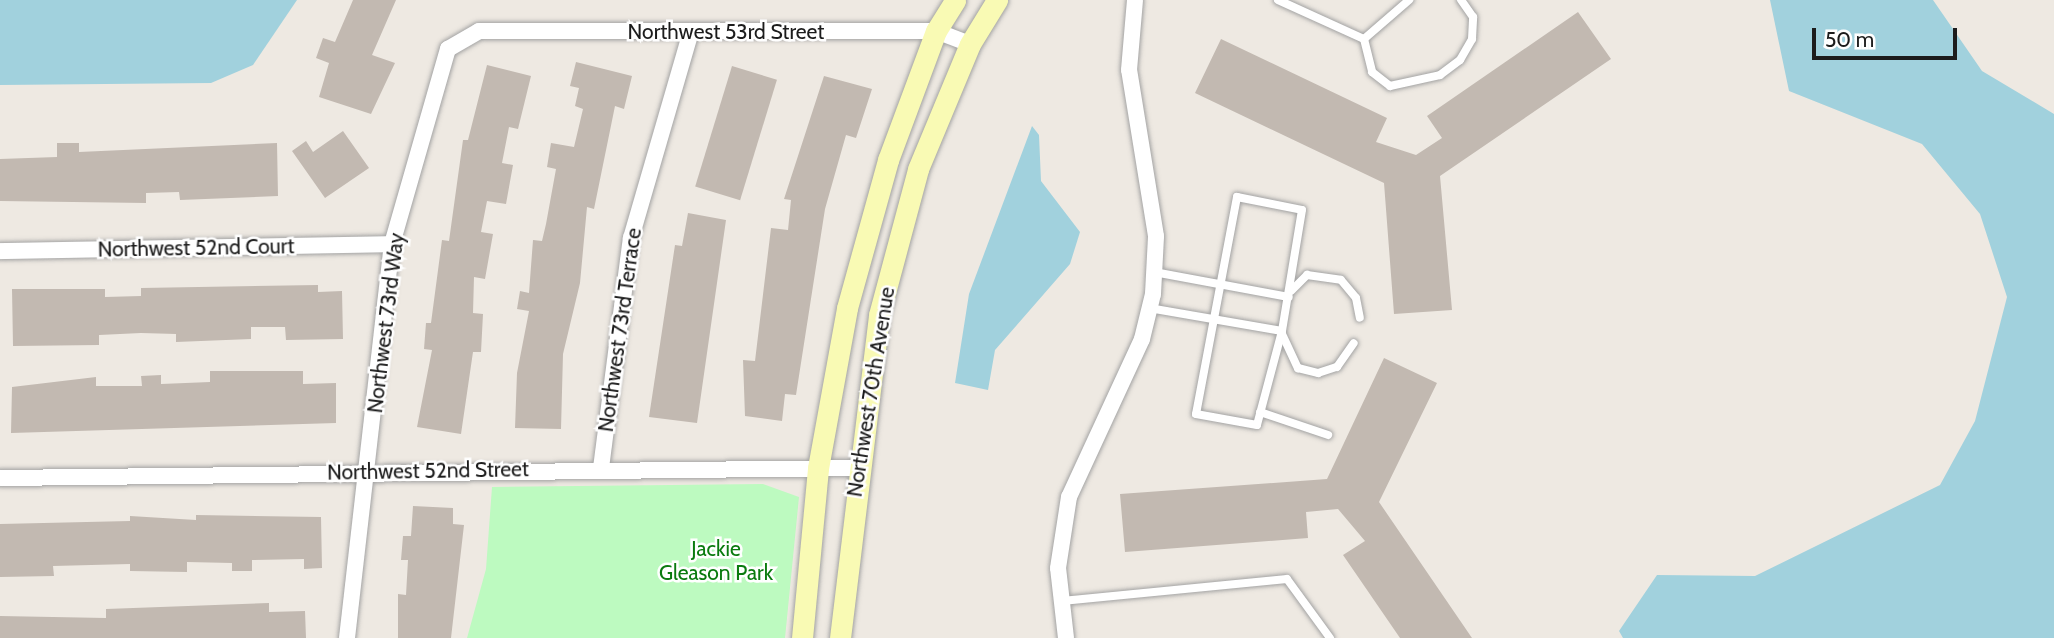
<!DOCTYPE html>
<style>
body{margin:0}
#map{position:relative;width:2054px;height:638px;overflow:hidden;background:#eee9e2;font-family:Cabin,sans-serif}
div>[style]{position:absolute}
.park>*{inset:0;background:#bdfac0}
.water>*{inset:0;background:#a1d1dd}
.building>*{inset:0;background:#c2b9b1;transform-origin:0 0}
.roads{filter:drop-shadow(0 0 2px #a3a3a3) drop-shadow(0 0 2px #a3a3a3)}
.lane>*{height:8px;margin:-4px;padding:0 4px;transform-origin:4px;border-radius:4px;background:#fff}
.street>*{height:16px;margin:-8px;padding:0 8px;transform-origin:8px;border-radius:8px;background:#fff}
.secondary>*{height:21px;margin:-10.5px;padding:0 10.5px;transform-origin:10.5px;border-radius:10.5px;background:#f9fab4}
span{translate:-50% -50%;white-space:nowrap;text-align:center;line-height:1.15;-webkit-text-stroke:5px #fff;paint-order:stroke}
.street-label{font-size:21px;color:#1c1c1c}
.park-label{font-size:21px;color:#0a7b0f}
.scale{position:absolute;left:1812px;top:28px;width:145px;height:32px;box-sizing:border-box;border:4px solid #1c1c1c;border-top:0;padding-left:9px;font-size:21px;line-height:24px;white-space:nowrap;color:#1c1c1c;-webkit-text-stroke:5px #fff;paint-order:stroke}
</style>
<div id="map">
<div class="park">
<div style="clip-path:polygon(763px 484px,799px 497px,785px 638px,467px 638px,486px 569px,492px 487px)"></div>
</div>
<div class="water">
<div style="clip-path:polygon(0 0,297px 0,253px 65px,211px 83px,0 85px)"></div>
<div style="clip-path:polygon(1770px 0,1933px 0,1982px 71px,2054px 114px,2054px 638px,1623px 638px,1619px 631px,1657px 575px,1755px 576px,1940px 485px,1975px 421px,2007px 297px,1980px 214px,1922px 144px,1789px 91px)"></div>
<div style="clip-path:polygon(1032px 126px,1039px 135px,1041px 181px,1080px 232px,1070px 264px,995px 350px,988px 390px,955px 383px,969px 294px)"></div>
</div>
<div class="building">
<div style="clip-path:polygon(353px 0,396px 0,372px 55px,395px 63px,371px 114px,319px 97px,329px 63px,316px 58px,323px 38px,335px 42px)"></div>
<div style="clip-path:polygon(1578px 12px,1611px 59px,1440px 176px,1452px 310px,1394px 314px,1384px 183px,1195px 93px,1221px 39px,1387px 118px,1376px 142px,1416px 155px,1442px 138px,1427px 116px)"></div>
<div style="clip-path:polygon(576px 62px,632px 76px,624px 109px,615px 106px,594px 209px,587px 207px,580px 283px,563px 354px,561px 429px,515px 428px,517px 373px,529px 311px,517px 309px,520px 291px,529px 293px,533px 240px,542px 241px,546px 224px,556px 169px,547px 167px,551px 143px,574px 147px,583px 109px,575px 106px,579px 88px,570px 86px)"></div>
<div style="clip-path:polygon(487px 65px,531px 76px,518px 129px,509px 127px,502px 163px,513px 165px,506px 204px,487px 201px,481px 232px,493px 234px,485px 279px,474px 277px,473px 313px,483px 314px,481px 352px,473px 352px,461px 434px,417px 427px,432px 350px,424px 349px,426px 323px,431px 323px,442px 240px,449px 241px,463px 140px,468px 140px)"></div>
<div style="left:732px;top:66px;width:47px;height:126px;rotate:17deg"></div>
<div style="clip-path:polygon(824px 76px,872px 89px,856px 138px,846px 135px,825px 209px,796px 395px,785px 394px,782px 421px,745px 416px,743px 360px,755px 361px,771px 228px,788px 230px,791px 200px,784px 199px)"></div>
<div style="clip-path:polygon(343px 131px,369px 168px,325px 198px,292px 151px,306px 141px,313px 152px)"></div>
<div style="clip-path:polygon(57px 143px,79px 143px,79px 152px,277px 143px,278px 196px,180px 200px,179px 192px,146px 193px,146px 203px,0 201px,0 159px,57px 157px)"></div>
<div style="clip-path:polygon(688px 213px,726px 220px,697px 423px,649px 417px,675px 245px,682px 246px)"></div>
<div style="clip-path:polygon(318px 285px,318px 292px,342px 291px,343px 339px,286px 340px,285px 327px,251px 327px,251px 339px,176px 342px,176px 334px,141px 333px,99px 335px,99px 345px,13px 346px,12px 289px,105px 289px,105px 297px,141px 296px,141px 288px)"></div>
<div style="clip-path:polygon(1384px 358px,1437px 383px,1379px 502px,1472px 638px,1400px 638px,1343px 555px,1365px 541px,1338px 509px,1306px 512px,1308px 538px,1125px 552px,1120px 494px,1327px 479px)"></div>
<div style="clip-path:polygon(210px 371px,303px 371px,303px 384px,336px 383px,336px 423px,11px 433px,12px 387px,96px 377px,96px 386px,142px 386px,141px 376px,161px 375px,161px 384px,210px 382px)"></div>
<div style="clip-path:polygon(413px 506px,453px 508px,453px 524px,464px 525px,451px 638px,398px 638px,398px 594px,406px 595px,408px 560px,401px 560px,403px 536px,411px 536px)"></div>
<div style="clip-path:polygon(196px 515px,321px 517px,322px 568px,304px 569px,304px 559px,252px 560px,252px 571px,232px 571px,232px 563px,187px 562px,187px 572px,130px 571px,130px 564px,53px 566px,54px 576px,0 577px,0 524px,130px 521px,130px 516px,196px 520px)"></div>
<div style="clip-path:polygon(269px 603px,269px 612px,305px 611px,306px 638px,0 638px,0 616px,106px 618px,106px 609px)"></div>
</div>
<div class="roads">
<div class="lane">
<div style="left:1278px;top:0;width:94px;rotate:24.4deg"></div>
<div style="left:1364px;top:39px;width:34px;rotate:76deg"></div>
<div style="left:1372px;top:72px;width:23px;rotate:38deg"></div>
<div style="left:1390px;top:86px;width:51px;rotate:-12.4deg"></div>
<div style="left:1440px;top:75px;width:25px;rotate:-37deg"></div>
<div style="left:1460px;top:60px;width:24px;rotate:-60deg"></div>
<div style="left:1472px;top:39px;width:22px;rotate:-87deg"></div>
<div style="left:1473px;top:17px;width:21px;rotate:-125deg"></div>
<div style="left:1364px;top:39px;width:60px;rotate:-40.9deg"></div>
<div style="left:1237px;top:197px;width:66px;rotate:11.3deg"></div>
<div style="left:1302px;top:210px;width:123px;rotate:99.4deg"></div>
<div style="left:1282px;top:331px;width:97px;rotate:104.9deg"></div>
<div style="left:1257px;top:425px;width:62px;rotate:-169.8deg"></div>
<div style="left:1196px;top:414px;width:221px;rotate:-79.3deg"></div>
<div style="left:1154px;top:272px;width:137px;rotate:10.5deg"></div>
<div style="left:1291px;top:291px;width:23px;rotate:-45deg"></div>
<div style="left:1307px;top:275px;width:34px;rotate:8deg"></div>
<div style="left:1341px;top:280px;width:23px;rotate:50deg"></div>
<div style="left:1356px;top:298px;width:20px;rotate:79deg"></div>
<div style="left:1149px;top:308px;width:135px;rotate:9.8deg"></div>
<div style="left:1282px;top:334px;width:38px;rotate:65deg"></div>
<div style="left:1298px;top:368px;width:21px;rotate:14deg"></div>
<div style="left:1318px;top:373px;width:20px;rotate:-18deg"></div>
<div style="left:1337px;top:367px;width:29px;rotate:-55deg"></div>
<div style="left:1260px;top:412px;width:72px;rotate:18.7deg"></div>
<div style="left:1062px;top:601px;width:226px;rotate:-5.6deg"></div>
<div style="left:1287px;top:579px;width:73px;rotate:53.9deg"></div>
</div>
<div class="street">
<div style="left:0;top:251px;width:392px;rotate:-1deg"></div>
<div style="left:601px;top:468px;width:232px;rotate:-82.6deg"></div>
<div style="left:631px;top:238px;width:215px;rotate:-73.8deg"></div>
<div style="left:0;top:478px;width:857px;rotate:-0.67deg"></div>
<div style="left:347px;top:638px;width:397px;rotate:-83.5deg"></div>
<div style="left:392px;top:244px;width:203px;rotate:-74deg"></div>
<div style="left:448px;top:49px;width:36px;rotate:-30deg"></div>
<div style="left:479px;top:31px;width:457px"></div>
<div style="left:936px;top:31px;width:36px;rotate:21deg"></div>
<div style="left:1066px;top:638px;width:70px;rotate:-96.5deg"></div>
<div style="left:1058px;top:568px;width:72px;rotate:-81.2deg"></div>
<div style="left:1069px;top:497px;width:174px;rotate:-65.2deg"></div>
<div style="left:1142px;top:339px;width:46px;rotate:-76.3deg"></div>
<div style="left:1153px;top:294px;width:58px;rotate:-87deg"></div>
<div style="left:1156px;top:236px;width:168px;rotate:-99.2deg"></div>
<div style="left:1129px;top:70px;width:70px;rotate:-85.1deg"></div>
</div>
<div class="secondary">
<div style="left:802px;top:638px;width:171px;rotate:-84.6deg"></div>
<div style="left:818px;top:468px;width:163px;rotate:-79.7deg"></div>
<div style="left:847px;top:308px;width:154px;rotate:-74.5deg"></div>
<div style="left:888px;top:160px;width:138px;rotate:-69.6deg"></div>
<div style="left:936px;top:31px;width:36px;rotate:-58deg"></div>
<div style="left:840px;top:638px;width:325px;rotate:-83.1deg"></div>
<div style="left:879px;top:315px;width:151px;rotate:-75deg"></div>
<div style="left:918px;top:169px;width:135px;rotate:-67.4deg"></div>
<div style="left:970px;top:44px;width:52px;rotate:-58.5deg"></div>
</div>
</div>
<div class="street-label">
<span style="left:726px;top:32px">Northwest 53rd Street</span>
<span style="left:196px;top:248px;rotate:-1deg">Northwest 52nd Court</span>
<span style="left:386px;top:323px;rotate:-83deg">Northwest 73rd Way</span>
<span style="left:620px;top:330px;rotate:-82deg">Northwest 73rd Terrace</span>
<span style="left:871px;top:392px;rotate:-81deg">Northwest 70th Avenue</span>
<span style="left:428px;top:471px;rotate:-1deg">Northwest 52nd Street</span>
</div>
<div class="park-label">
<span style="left:716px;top:561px">Jackie<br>Gleason Park</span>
</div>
<div class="scale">50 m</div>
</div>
